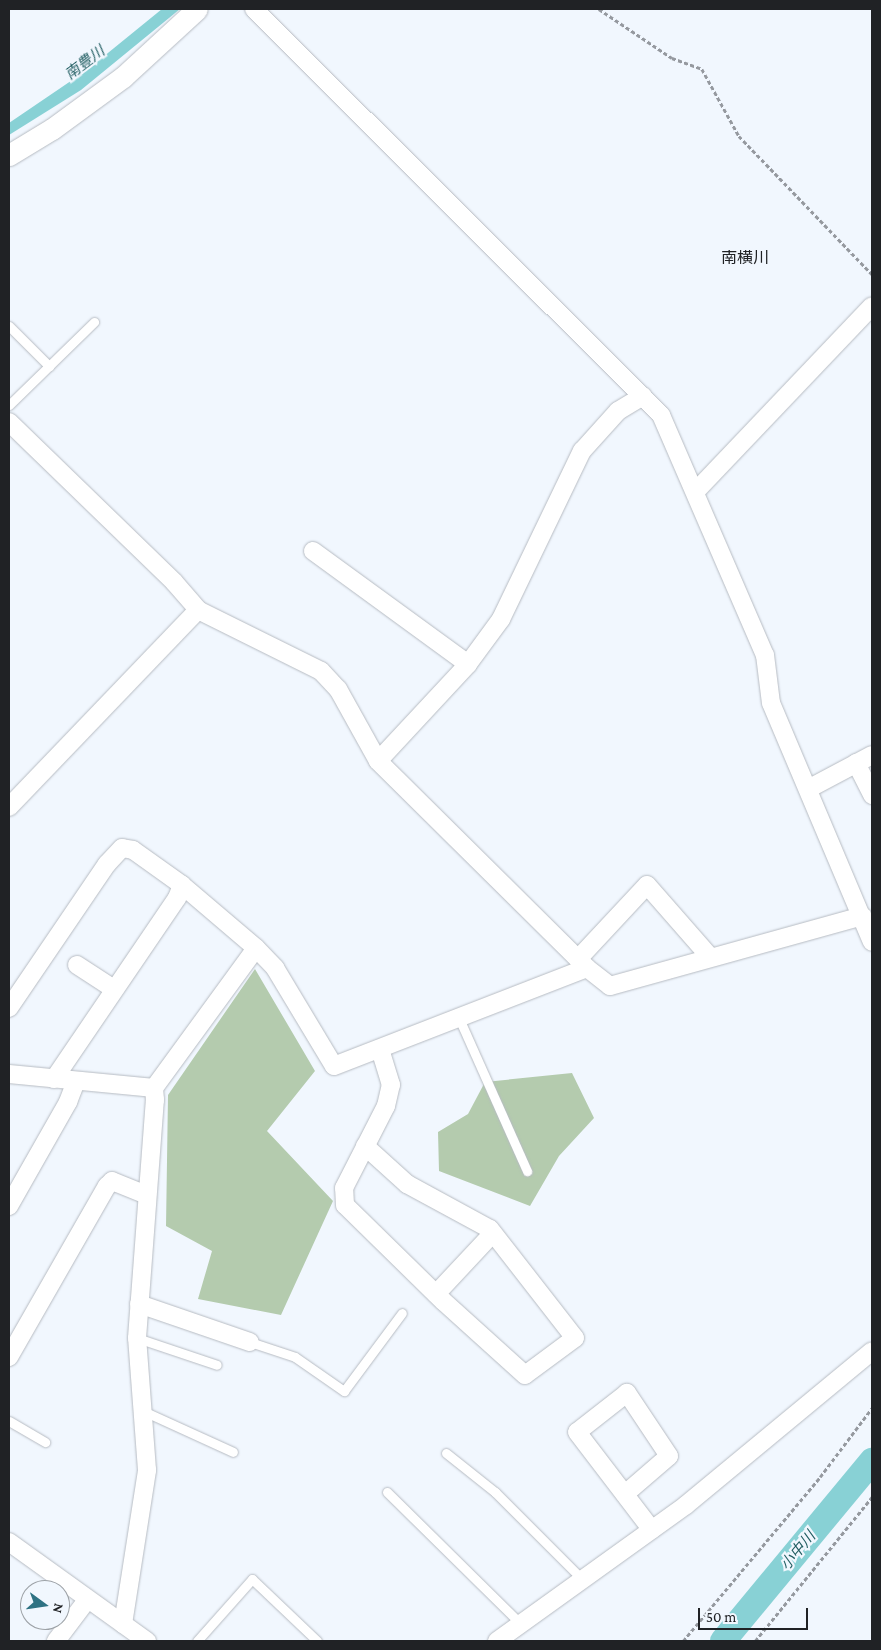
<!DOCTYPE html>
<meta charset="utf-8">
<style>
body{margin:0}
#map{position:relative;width:881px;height:1650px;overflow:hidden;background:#f1f7fe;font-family:"Crimson Pro","Noto Sans JP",serif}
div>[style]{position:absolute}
.green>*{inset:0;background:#b4cbae}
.water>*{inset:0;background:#88d1d5}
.river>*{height:26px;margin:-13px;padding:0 13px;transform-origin:13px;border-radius:13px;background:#88d1d5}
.path>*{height:2.5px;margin-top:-1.25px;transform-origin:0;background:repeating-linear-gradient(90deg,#95999f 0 4px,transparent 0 6.5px)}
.roads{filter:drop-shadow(0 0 1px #b6bbc2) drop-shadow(0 0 1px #b6bbc2)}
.service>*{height:9px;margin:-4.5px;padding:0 4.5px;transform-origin:4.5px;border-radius:4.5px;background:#fff}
.minor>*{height:18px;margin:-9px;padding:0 9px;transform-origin:9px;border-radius:9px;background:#fff}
.tertiary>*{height:21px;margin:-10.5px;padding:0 10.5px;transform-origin:10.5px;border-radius:10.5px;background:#fff}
span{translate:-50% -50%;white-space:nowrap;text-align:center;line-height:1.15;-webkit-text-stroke:4.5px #f1f7fe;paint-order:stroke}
.water-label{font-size:15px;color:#225e62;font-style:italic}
.quarter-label{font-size:16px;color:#202225}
.frame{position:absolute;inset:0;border:10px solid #202225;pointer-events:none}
.north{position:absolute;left:20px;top:1580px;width:50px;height:50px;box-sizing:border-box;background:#f1f7fe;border:1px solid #9da2a7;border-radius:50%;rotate:104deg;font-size:14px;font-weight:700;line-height:20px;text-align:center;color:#202225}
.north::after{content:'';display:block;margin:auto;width:18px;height:22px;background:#2e7283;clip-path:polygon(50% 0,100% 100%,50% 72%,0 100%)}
.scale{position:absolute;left:698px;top:1608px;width:110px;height:22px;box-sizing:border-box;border:2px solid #202225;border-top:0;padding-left:6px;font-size:15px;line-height:18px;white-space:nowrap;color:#202225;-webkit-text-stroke:4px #f1f7fe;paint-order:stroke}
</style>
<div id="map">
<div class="green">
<div style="clip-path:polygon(255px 969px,315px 1071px,267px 1131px,333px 1201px,281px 1315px,198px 1299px,212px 1251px,166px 1226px,168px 1095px)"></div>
<div style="clip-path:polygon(572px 1073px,594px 1118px,559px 1156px,530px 1206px,439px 1171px,438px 1132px,468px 1114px,485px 1082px)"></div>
</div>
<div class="water">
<div style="clip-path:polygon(162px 9px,180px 9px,81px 90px,9px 135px,9px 123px,87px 70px)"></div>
</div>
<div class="river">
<div style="left:723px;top:1641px;width:234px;rotate:-50.4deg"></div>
</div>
<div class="path">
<div style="left:599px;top:9px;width:88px;rotate:33.9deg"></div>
<div style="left:672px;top:58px;width:32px;rotate:20deg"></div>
<div style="left:702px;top:69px;width:77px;rotate:61.1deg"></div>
<div style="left:739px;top:136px;width:192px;rotate:46.1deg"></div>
<div style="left:683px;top:1641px;width:214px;rotate:-50.1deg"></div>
<div style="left:820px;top:1477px;width:86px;rotate:-53deg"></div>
<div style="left:755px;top:1641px;width:186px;rotate:-50.9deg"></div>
</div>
<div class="roads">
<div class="service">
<div style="left:9px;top:326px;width:57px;rotate:45deg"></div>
<div style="left:9px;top:405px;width:119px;rotate:-44.3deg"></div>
<div style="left:458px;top:1016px;width:170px;rotate:66deg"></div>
<div style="left:137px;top:1338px;width:84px;rotate:18.6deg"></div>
<div style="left:250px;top:1342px;width:47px;rotate:18.4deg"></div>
<div style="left:295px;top:1357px;width:60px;rotate:34.8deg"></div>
<div style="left:344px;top:1391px;width:97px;rotate:-53.4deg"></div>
<div style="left:141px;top:1410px;width:101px;rotate:24.5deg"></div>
<div style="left:9px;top:1421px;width:42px;rotate:30.3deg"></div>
<div style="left:446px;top:1453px;width:63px;rotate:38.5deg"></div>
<div style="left:495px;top:1492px;width:126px;rotate:45deg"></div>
<div style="left:387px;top:1492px;width:190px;rotate:44.6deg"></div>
<div style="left:197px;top:1641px;width:83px;rotate:-48.4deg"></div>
<div style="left:252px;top:1579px;width:90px;rotate:43.6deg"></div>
</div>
<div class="minor">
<div style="left:254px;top:9px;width:575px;rotate:44.93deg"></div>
<div style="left:661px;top:415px;width:262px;rotate:66.6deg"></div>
<div style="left:765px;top:655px;width:48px;rotate:82.9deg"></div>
<div style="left:771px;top:703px;width:259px;rotate:67.1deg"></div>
<div style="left:9px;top:422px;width:230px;rotate:44.1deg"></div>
<div style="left:174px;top:582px;width:37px;rotate:49deg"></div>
<div style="left:198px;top:610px;width:137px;rotate:26.4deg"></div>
<div style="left:321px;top:671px;width:25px;rotate:47deg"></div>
<div style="left:338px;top:689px;width:82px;rotate:60.9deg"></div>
<div style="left:378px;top:761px;width:294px;rotate:44.7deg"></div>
<div style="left:587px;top:968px;width:29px;rotate:38deg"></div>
<div style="left:610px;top:986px;width:262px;rotate:-15.5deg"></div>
<div style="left:696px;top:491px;width:255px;rotate:-46.4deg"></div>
<div style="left:313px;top:551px;width:192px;rotate:36.1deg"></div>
<div style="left:378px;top:761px;width:132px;rotate:-47.1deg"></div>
<div style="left:468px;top:664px;width:56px;rotate:-53.7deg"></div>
<div style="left:501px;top:619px;width:187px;rotate:-64.3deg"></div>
<div style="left:582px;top:451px;width:54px;rotate:-48deg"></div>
<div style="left:618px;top:411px;width:29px;rotate:-31deg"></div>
<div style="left:856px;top:763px;width:36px;rotate:63deg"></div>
<div style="left:808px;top:789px;width:72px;rotate:-28deg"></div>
<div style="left:9px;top:807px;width:273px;rotate:-46.2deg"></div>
<div style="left:578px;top:959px;width:101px;rotate:-47deg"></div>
<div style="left:647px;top:885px;width:96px;rotate:48.8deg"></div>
<div style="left:77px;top:965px;width:44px;rotate:33deg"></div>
<div style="left:9px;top:1008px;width:174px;rotate:-55.8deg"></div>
<div style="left:107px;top:864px;width:22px;rotate:-47deg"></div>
<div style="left:122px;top:848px;width:11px;rotate:10deg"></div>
<div style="left:133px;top:850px;width:60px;rotate:35.5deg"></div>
<div style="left:182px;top:885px;width:97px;rotate:40.4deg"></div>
<div style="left:9px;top:1074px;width:146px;rotate:5.5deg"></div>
<div style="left:54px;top:1079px;width:219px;rotate:-55.8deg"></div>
<div style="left:177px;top:898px;width:14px;rotate:-69deg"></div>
<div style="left:365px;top:1146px;width:57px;rotate:42.1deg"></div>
<div style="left:407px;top:1184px;width:94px;rotate:28.5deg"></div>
<div style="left:490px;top:1229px;width:138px;rotate:52.1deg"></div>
<div style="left:575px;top:1338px;width:62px;rotate:143.5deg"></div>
<div style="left:525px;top:1375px;width:110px;rotate:-137.9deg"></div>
<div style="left:443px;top:1301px;width:137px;rotate:-135.6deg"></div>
<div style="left:345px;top:1205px;width:17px;rotate:-93deg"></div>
<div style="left:344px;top:1188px;width:92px;rotate:-62.9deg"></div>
<div style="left:386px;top:1106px;width:22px;rotate:-77deg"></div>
<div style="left:391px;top:1085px;width:37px;rotate:-107deg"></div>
<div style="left:9px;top:1206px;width:120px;rotate:-60.4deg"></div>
<div style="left:68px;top:1102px;width:22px;rotate:-69deg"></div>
<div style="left:436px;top:1294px;width:83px;rotate:-46.9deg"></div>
<div style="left:139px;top:1304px;width:117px;rotate:18.9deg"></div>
<div style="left:9px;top:1357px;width:197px;rotate:-60.2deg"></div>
<div style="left:107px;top:1186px;width:7px;rotate:-45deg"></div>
<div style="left:112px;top:1181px;width:38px;rotate:22deg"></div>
<div style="left:625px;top:1494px;width:58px;rotate:-40.8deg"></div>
<div style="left:669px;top:1456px;width:76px;rotate:-123.7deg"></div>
<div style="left:627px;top:1393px;width:63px;rotate:142deg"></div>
<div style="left:577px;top:1432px;width:123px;rotate:52.6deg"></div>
<div style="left:9px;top:1542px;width:170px;rotate:35.7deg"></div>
<div style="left:123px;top:1624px;width:156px;rotate:-81.1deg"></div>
<div style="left:147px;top:1470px;width:132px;rotate:-94.3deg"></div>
<div style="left:137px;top:1338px;width:239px;rotate:-85.7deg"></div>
<div style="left:155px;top:1100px;width:12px;rotate:-95deg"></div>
<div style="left:154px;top:1088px;width:173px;rotate:-53.9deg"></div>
<div style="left:256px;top:948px;width:28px;rotate:46deg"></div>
<div style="left:275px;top:968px;width:114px;rotate:59deg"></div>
<div style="left:334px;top:1066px;width:271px;rotate:-21.2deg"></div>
<div style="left:56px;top:1641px;width:51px;rotate:-52.9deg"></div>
<div style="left:497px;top:1641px;width:233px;rotate:-35.7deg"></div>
<div style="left:686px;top:1505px;width:241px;rotate:-39.6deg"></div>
</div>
<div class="tertiary">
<div style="left:9px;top:155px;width:50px;rotate:-31.2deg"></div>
<div style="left:52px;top:129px;width:88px;rotate:-36.2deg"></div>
<div style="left:123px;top:77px;width:100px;rotate:-42.6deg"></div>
</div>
</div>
<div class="water-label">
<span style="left:85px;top:63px;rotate:-37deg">南豊川</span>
<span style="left:798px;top:1551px;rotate:-50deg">小中川</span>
</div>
<div class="quarter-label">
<span style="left:745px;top:258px">南横川</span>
</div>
<div class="frame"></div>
<div class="north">N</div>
<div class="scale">50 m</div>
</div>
